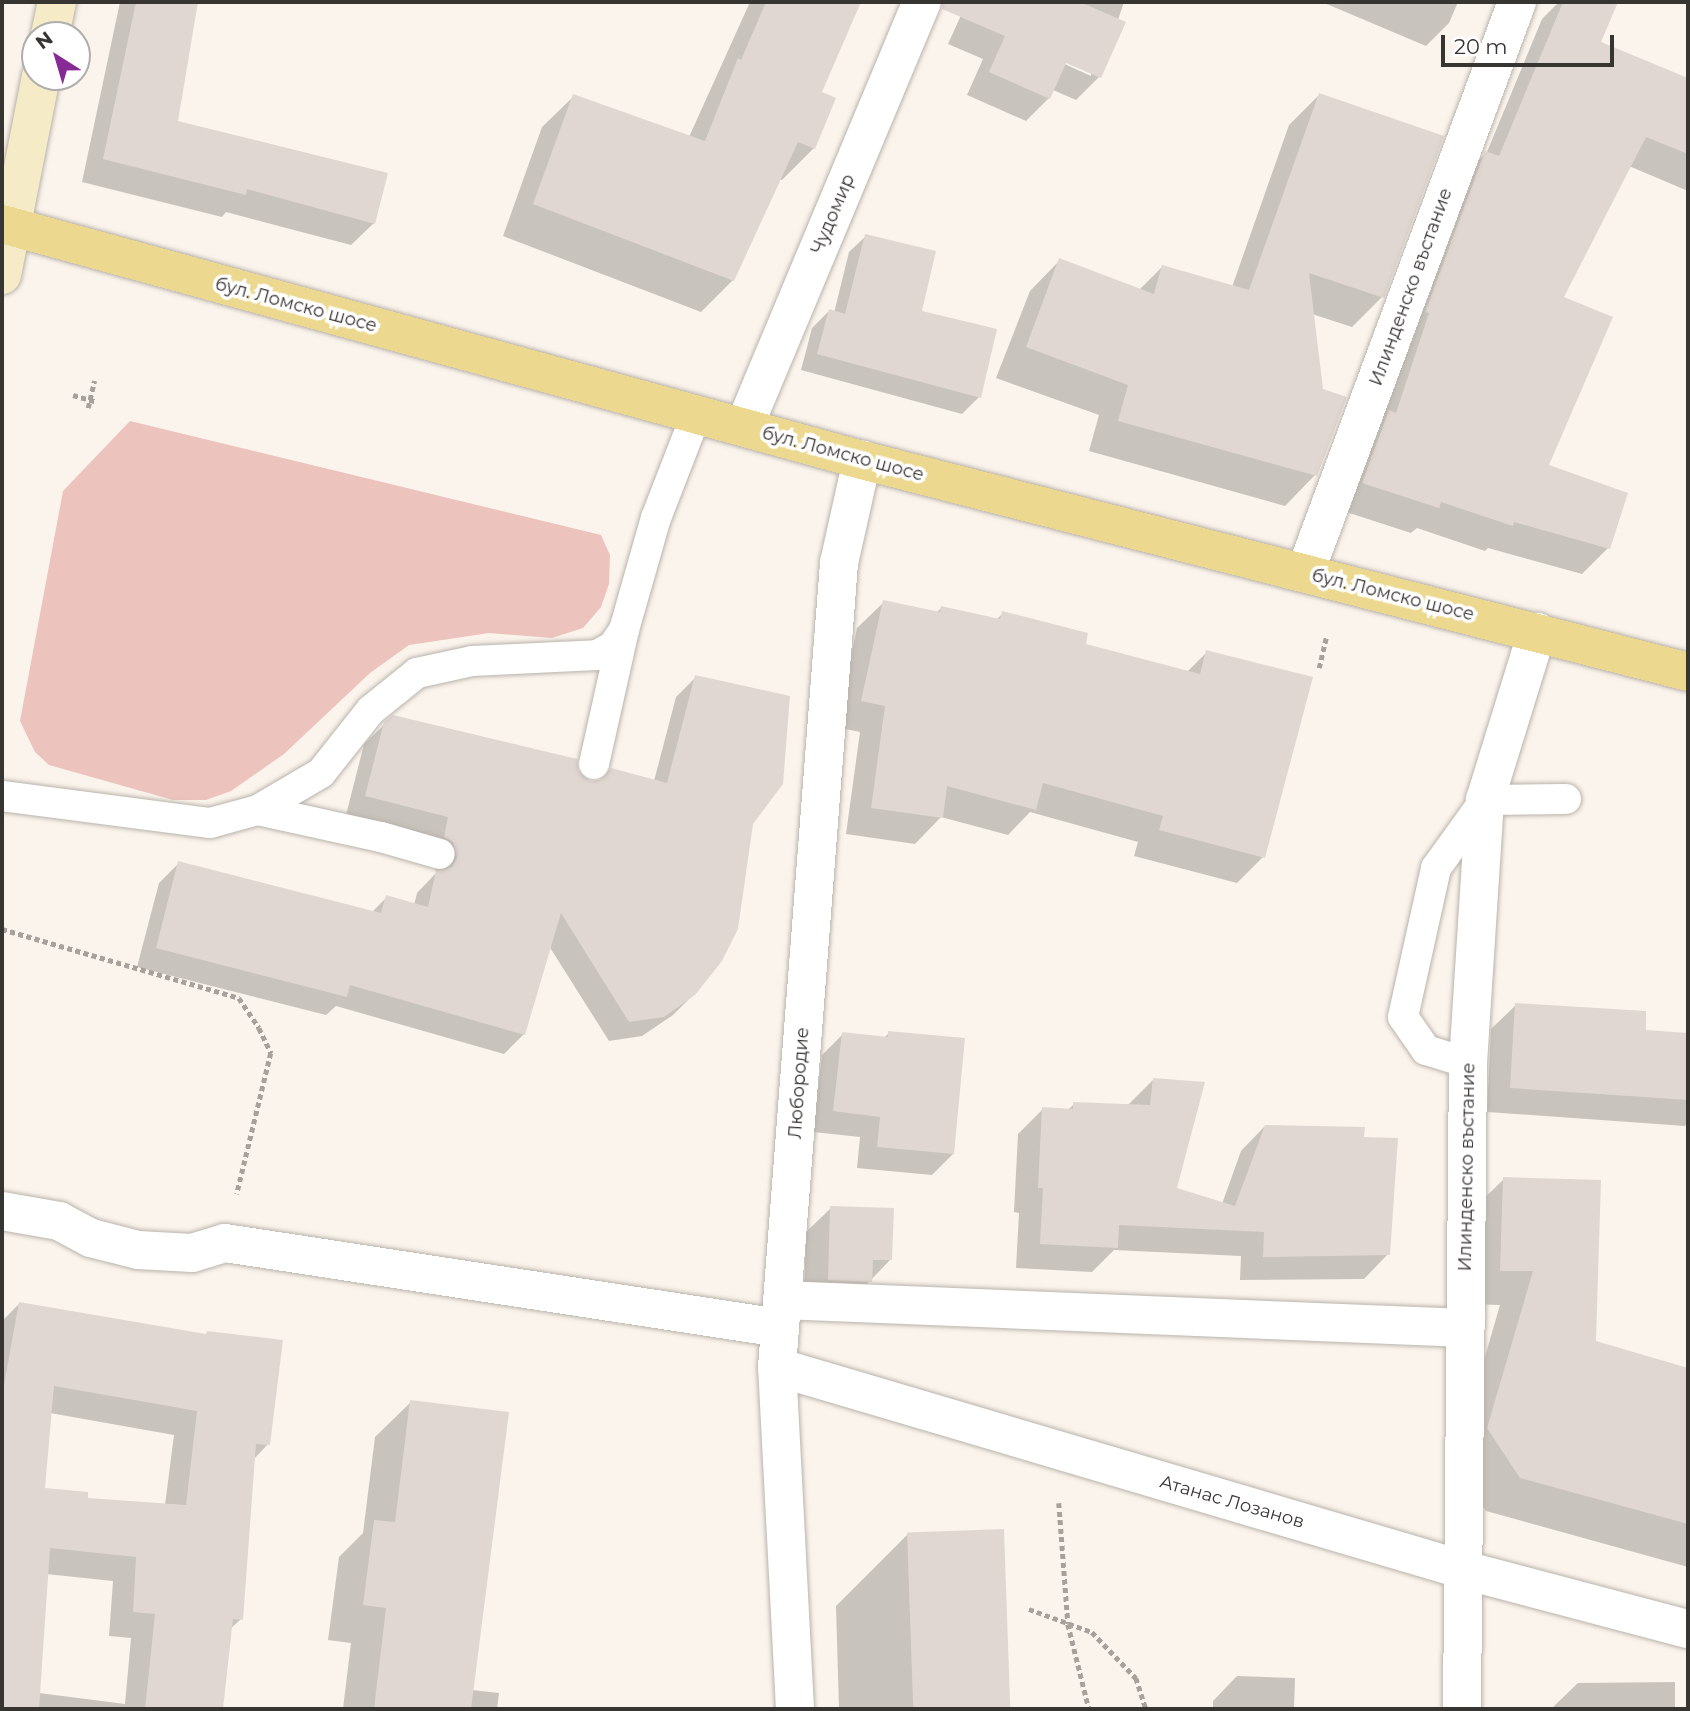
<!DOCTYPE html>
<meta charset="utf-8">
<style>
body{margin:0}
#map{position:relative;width:1690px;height:1711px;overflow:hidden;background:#fbf4ec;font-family:Montserrat,sans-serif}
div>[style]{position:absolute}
.green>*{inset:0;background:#ecc3bd}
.shadow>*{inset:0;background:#0003}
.building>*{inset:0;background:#e1d7d2;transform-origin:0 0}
.path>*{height:4.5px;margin-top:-2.25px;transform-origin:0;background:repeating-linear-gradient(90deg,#a6a19c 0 5px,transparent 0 8.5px)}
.roads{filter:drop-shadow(0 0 2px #b9b3ab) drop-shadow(0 0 2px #b9b3ab)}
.lane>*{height:30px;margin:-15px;padding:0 15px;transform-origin:15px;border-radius:15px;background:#fff}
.street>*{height:38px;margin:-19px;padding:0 19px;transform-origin:19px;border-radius:19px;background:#fff}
.secondary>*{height:38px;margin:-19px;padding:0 19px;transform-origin:19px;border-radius:19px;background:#f5ecc7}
.primary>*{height:38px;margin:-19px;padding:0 19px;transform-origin:19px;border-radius:19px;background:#ecd98f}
span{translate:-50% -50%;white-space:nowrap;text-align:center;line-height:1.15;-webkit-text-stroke:7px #fff;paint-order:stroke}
.street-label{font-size:18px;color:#373532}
.frame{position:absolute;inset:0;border:4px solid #373532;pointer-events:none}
.north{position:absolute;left:21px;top:21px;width:70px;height:70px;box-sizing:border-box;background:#fff;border:2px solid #afaead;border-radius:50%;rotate:323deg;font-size:19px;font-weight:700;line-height:28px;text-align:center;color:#373532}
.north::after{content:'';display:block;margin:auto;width:24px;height:32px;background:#872a95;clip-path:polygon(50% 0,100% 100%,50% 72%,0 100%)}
.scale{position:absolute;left:1441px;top:35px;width:173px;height:32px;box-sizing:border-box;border:4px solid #373532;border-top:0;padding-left:9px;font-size:21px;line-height:24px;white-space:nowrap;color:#373532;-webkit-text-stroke:5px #fff;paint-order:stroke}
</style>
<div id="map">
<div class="green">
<div style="clip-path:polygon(130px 421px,601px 535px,610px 555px,609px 584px,601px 607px,583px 628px,552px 638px,489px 633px,409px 645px,370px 673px,284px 754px,231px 791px,206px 800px,173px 800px,49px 765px,35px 752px,20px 721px,63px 491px)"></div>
</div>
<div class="shadow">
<div style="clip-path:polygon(120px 2px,197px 2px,177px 122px,374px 223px,351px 245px,226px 212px,222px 217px,82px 182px)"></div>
<div style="clip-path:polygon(750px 2px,859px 2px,819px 93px,814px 148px,782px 180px,779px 179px,733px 280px,701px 312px,503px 236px,542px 127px,574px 96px,689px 137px)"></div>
<div style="clip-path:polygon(evenodd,967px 2px,1124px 2px,1099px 77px,1076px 100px,1053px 90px,1049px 98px,1026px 121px,967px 95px,983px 59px,948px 44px,967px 2px,1059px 58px,1091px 72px,1091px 76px,1058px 61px,1059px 58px)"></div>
<div style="clip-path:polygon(1322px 2px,1458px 2px,1449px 23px,1426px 46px)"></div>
<div style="clip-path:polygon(1559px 2px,1589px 2px,1612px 12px,1599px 43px,1688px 80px,1688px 191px,1629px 166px,1561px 298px,1546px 466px,1608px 548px,1582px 574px,1488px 548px,1485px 551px,1417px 528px,1411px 533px,1337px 509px,1459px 179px,1487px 152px,1542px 19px)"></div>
<div style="clip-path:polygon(1319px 95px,1382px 297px,1352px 327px,1312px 314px,1315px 475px,1285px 506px,1089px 451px,1099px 415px,996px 378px,1030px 291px,1060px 260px,1139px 290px,1162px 267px,1232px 287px,1289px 125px)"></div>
<div style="clip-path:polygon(866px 236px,979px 397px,962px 414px,801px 370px,812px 328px,829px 311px,834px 313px,849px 252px)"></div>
<div style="clip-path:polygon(884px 602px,936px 613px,942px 607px,996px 620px,1003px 613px,1084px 645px,1187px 672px,1207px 652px,1263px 857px,1237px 883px,1134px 856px,1138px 842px,1030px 812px,1008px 835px,941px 817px,915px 844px,846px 834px,860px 732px,836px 727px,857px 628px)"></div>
<div style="clip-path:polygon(696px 677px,751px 824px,694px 994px,673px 1015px,642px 1036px,609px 1041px,549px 946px,524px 1034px,504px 1054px,336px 1006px,326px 1015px,137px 967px,159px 883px,179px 863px,371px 913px,387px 897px,414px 905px,417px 893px,436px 873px,434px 862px,346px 815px,364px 744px,385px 724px,576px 771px,589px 783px,654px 781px,676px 697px)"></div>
<div style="clip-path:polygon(1516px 1005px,1645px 1032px,1688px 1034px,1688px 1122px,1685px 1126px,1487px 1112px,1491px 1029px)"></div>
<div style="clip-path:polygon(889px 1033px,953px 1154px,932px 1175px,857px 1168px,860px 1137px,813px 1132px,822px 1055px,843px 1034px,884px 1038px)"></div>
<div style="clip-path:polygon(1153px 1080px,1175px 1189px,1222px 1204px,1241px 1151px,1265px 1126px,1362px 1138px,1388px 1254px,1364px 1279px,1240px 1280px,1241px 1256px,1114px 1250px,1092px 1272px,1016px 1268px,1019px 1213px,1014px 1212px,1018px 1134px,1043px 1109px,1067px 1111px,1074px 1104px,1129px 1104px)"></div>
<div style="clip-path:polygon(1504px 1179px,1594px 1343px,1688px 1370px,1688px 1567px,1486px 1511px,1454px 1463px,1500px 1305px,1467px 1304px,1469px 1213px)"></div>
<div style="clip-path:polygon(831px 1208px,890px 1260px,846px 1306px,804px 1304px,806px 1232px)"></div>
<div style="clip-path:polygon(evenodd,19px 1304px,268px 1444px,253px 1460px,241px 1619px,229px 1630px,221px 1709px,2px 1709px,2px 1321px,19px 1304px,50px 1413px,174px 1435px,165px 1505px,86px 1499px,43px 1489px,50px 1413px,19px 1304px,46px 1574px,113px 1581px,109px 1636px,131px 1638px,125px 1704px,39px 1693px,46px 1574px)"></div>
<div style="clip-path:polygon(411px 1402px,472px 1690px,499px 1693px,497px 1709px,343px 1709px,351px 1643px,328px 1640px,339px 1557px,363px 1533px,375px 1437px)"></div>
<div style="clip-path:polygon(1002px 1531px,1007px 1709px,839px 1709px,836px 1606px,908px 1534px)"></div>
<div style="clip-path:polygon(1237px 1676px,1295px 1678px,1294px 1709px,1213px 1709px,1213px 1701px)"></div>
<div style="clip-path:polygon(1675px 1682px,1675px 1709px,1551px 1709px,1578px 1683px)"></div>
</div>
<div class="building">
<div style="clip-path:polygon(136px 2px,198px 2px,178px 121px,388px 173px,375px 224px,247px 189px,246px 195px,103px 159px)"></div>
<div style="clip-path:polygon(766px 2px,861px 2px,822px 92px,836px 98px,815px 149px,798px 142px,734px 281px,533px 204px,573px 94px,705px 141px,738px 58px,741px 60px)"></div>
<div style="clip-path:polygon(943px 2px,1080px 2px,1126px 22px,1101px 78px,1066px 63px,1050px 99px,989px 72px,1005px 36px,942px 9px)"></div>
<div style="clip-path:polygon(1563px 2px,1618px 2px,1601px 42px,1688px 78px,1688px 154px,1646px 137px,1564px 297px,1613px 317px,1549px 465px,1628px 493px,1610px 549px,1514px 522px,1513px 526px,1441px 502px,1439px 508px,1362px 483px,1389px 410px,1396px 413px,1429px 313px,1425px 312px,1485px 151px,1499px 156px)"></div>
<div style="clip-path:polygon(1319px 93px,1444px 136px,1384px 298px,1309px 273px,1323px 389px,1347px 397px,1317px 476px,1118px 421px,1128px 385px,1026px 347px,1059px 258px,1154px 294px,1162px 265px,1249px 290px)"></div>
<div style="clip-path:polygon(865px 234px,936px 251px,922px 311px,997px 329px,981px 398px,817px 354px,829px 309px,845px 314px)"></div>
<div style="clip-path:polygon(883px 600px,940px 612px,941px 606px,1000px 619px,1002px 611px,1088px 633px,1086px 644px,1200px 674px,1206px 650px,1313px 677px,1265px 858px,1159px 830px,1163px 816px,1043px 783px,1036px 810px,947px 786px,943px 818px,871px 808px,885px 706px,861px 701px)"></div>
<div style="clip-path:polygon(695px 675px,790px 696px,783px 784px,753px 824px,738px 929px,722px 961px,695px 995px,664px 1017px,629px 1022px,561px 913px,525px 1035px,350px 985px,347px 997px,156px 948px,178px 861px,381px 913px,386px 895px,428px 907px,436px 871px,452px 867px,457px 858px,453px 842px,444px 837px,448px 817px,365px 796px,384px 722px,393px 715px,577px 759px,578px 770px,590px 781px,600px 780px,611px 768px,667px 783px)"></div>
<div style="clip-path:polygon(1515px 1003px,1646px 1011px,1646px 1030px,1688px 1033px,1688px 1100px,1510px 1088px)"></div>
<div style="clip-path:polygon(888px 1031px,965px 1038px,954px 1154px,877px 1147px,880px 1117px,833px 1111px,842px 1032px,888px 1037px)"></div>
<div style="clip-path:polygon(1153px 1078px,1205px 1082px,1177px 1188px,1235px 1206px,1265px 1125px,1365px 1127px,1364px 1137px,1398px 1138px,1390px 1255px,1263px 1257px,1264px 1232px,1119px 1225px,1118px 1248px,1040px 1244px,1043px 1188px,1038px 1188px,1042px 1107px,1073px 1109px,1073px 1102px,1150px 1105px)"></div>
<div style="clip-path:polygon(1503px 1177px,1601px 1180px,1596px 1341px,1688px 1368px,1688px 1524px,1520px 1478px,1487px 1428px,1533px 1271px,1500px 1271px)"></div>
<div style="clip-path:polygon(830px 1206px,894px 1208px,892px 1260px,873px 1260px,872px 1282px,828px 1280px)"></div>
<div style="clip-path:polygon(evenodd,19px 1302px,206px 1334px,207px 1331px,283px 1340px,270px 1445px,256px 1444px,243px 1620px,233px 1619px,223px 1709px,145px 1709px,155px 1614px,133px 1612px,136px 1557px,50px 1548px,39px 1709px,2px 1709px,2px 1396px,19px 1302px,54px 1386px,197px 1411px,186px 1505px,88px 1498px,88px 1492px,45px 1488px,54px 1386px)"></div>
<div style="clip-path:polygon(410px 1400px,509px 1412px,471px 1709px,374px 1709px,386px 1608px,363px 1605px,374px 1520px,395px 1522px)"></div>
<div style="left:1004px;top:1529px;width:180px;height:97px;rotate:88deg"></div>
</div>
<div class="path">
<div style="left:73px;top:395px;width:25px;rotate:16deg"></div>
<div style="left:88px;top:408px;width:28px;rotate:-77deg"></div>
<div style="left:1319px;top:668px;width:31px;rotate:-77deg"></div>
<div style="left:2px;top:929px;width:247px;rotate:16.2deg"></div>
<div style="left:239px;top:998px;width:36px;rotate:56deg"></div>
<div style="left:259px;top:1028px;width:28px;rotate:64deg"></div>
<div style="left:271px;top:1053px;width:145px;rotate:103.6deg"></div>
<div style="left:1059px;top:1503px;width:121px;rotate:85.7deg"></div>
<div style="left:1068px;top:1624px;width:88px;rotate:76.1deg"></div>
<div style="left:1029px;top:1609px;width:67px;rotate:20.1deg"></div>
<div style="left:1092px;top:1632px;width:64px;rotate:46.3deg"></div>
<div style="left:1136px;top:1678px;width:33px;rotate:72deg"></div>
</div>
<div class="roads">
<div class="lane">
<div style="left:594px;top:764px;width:137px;rotate:-77.4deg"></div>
<div style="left:2px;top:796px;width:210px;rotate:7.4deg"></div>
<div style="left:210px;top:823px;width:50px;rotate:-15.2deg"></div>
<div style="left:258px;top:810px;width:73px;rotate:-30.4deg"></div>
<div style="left:321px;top:773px;width:80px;rotate:-51.6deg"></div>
<div style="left:371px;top:710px;width:59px;rotate:-38.8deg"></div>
<div style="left:417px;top:673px;width:56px;rotate:-12.3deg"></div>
<div style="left:472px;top:661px;width:125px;rotate:-2.7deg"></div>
<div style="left:597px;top:655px;width:18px;rotate:-29deg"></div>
<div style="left:613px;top:646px;width:19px;rotate:-55deg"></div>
<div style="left:624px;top:630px;width:116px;rotate:-74.1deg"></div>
<div style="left:656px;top:518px;width:110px;rotate:-68.8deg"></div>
<div style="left:258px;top:810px;width:126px;rotate:12.4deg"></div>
<div style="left:381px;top:837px;width:61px;rotate:16.1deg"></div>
<div style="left:1468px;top:1063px;width:44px;rotate:-162.8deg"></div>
<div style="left:1426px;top:1050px;width:40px;rotate:-124.9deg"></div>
<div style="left:1403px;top:1017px;width:153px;rotate:-77.5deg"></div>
<div style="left:1436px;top:868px;width:84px;rotate:-54.2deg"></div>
<div style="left:1485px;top:800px;width:81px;rotate:-0.7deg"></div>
</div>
<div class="street">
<div style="left:744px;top:427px;width:461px;rotate:-67.3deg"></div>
<div style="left:1305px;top:573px;width:609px;rotate:-69.63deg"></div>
<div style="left:2px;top:1211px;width:58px;rotate:10deg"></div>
<div style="left:59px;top:1221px;width:36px;rotate:28deg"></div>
<div style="left:91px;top:1238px;width:49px;rotate:14.3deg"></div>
<div style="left:138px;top:1250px;width:54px;rotate:3.2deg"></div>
<div style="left:192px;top:1253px;width:34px;rotate:-17deg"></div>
<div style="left:225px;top:1243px;width:561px;rotate:8.71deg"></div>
<div style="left:782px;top:1300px;width:684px;rotate:2.35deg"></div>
<div style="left:777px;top:1367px;width:716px;rotate:16.46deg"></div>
<div style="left:1464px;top:1570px;width:232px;rotate:14.8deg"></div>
<div style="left:795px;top:1709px;width:342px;rotate:-93deg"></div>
<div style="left:777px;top:1367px;width:806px;rotate:-85.59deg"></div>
<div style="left:839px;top:563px;width:106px;rotate:-77.4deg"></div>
<div style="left:1462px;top:1709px;width:646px;rotate:-89.47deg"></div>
<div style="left:1468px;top:1063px;width:264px;rotate:-86.3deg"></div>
<div style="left:1485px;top:800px;width:176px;rotate:-72.8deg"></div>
</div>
<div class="secondary">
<div style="left:50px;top:35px;width:34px;rotate:-78deg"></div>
<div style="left:2px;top:275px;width:202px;rotate:-78.9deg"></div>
</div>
<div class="primary">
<div style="left:2px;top:224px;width:892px;rotate:15.35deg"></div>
<div style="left:862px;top:460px;width:853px;rotate:14.39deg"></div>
</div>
</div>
<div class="street-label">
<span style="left:833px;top:214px;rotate:-67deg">Чудомир</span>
<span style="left:1411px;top:287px;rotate:-70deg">Илинденско въстание</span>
<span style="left:296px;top:305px;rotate:15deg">бул. Ломско шосе</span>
<span style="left:843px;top:454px;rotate:15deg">бул. Ломско шосе</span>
<span style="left:1393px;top:595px;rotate:14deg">бул. Ломско шосе</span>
<span style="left:799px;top:1083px;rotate:-86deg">Любородие</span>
<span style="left:1467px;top:1167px;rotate:-89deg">Илинденско въстание</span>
<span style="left:1232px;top:1502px;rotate:16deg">Атанас Лозанов</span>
</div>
<div class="frame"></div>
<div class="north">N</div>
<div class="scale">20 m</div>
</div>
